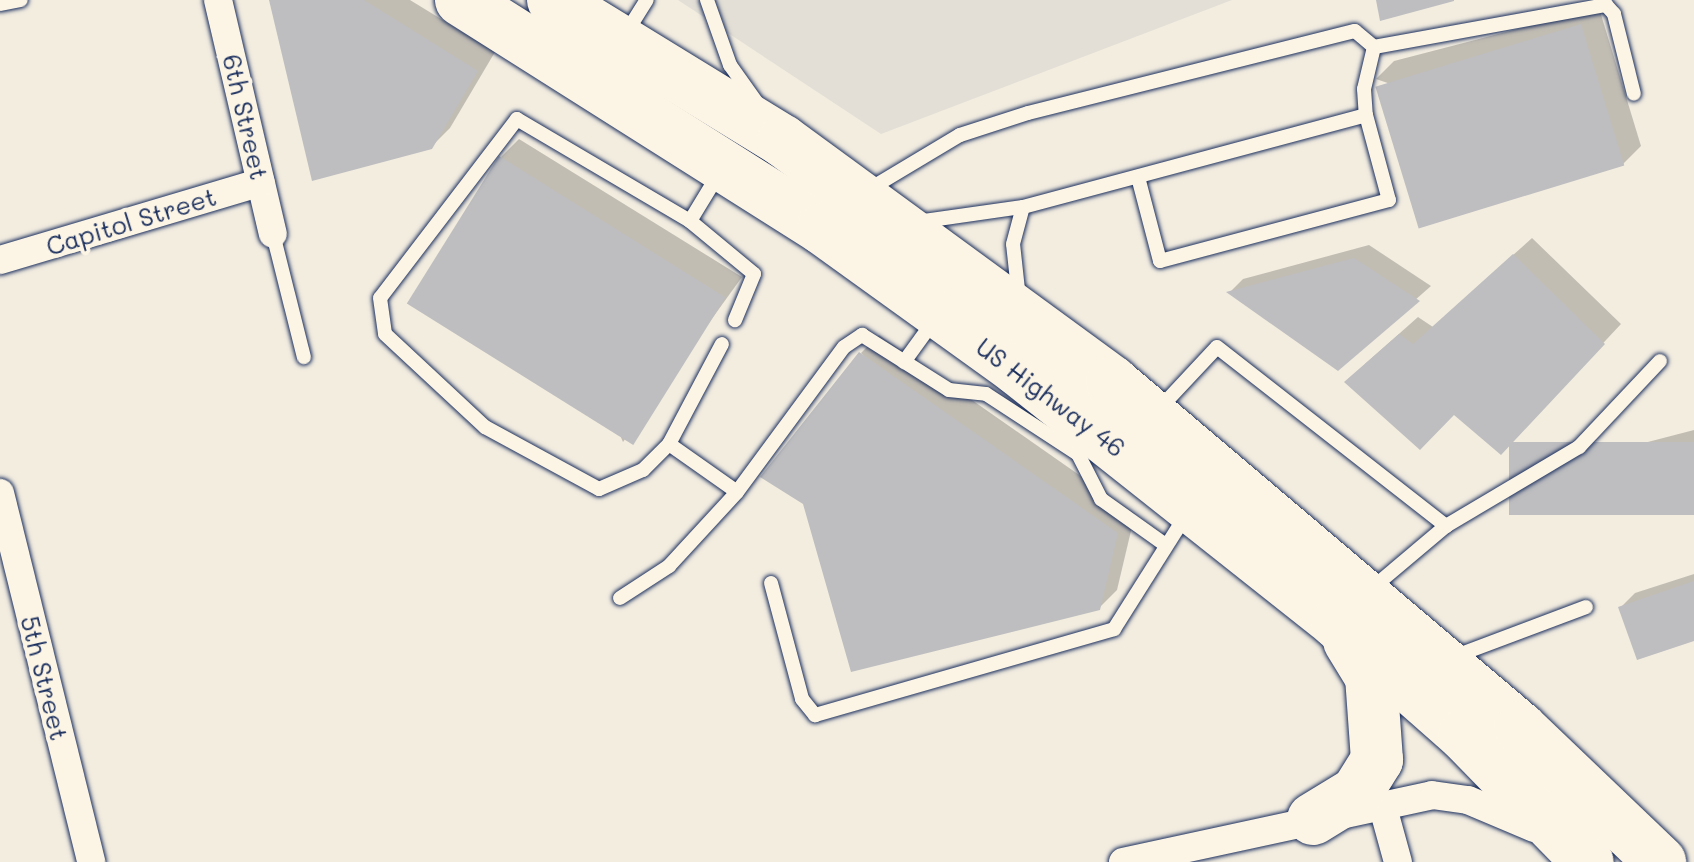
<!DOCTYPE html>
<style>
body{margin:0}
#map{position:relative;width:1694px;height:862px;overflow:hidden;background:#f3ede0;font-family:Mali,sans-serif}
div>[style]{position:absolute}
.built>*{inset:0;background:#e3dfd6}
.shadow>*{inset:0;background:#0003}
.building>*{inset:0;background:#bebec0;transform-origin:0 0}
.roads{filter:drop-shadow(0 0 2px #1b2f5e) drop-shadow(0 0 2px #1b2f5e)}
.lane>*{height:14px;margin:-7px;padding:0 7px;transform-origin:7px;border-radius:7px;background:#fcf5e5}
.street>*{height:28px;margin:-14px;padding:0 14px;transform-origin:14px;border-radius:14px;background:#fcf5e5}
.highway>*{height:52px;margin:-26px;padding:0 26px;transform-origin:26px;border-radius:26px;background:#fcf5e5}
span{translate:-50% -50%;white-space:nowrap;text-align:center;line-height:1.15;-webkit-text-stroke:8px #fcf5e5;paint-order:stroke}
.street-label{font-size:25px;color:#1b2f5e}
</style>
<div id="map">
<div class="built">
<div style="clip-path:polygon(678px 0,1232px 0,881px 134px)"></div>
</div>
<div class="shadow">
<div style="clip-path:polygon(272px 0,410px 0,495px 52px,450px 128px,431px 147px)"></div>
<div style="clip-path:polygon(1599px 8px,1641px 146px,1623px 164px,1376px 79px,1394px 61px)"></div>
<div style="clip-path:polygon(519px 139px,742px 277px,623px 442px,501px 157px)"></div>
<div style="clip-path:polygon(1532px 238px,1621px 324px,1519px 433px,1454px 412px,1365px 364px,1418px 317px,1433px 327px)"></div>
<div style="clip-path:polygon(1369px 245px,1431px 286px,1338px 368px,1230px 292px,1243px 279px)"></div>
<div style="clip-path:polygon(879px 335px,1135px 514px,1117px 590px,1099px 608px,861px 353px)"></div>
<div style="clip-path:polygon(1694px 430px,1694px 512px,1518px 489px,1536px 471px)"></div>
<div style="clip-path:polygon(1694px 574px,1694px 638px,1621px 607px,1635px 593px)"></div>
</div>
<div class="building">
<div style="clip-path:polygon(269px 0,364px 0,478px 71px,432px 149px,312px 181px)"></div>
<div style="clip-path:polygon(1376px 0,1454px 0,1454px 1px,1380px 21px)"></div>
<div style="left:1581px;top:24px;width:148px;height:215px;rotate:73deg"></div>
<div style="left:499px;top:156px;width:267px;height:174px;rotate:32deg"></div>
<div style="clip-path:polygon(1513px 254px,1605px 344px,1501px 455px,1454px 415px,1420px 450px,1344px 382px,1399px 334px,1413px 344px)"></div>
<div style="clip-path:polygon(1354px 258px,1420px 301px,1338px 371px,1226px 292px)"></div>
<div style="clip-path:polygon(859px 352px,1118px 533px,1100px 610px,851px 672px,803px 504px,760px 477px)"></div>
<div style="left:1694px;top:442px;width:73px;height:185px;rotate:90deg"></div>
<div style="clip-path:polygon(1694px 581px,1694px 641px,1637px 660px,1618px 607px)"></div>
</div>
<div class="roads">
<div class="lane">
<div style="left:707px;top:0;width:69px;rotate:70.5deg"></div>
<div style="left:730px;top:65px;width:47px;rotate:54.6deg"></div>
<div style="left:0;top:4px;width:21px;rotate:-11deg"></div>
<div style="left:626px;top:33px;width:39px;rotate:-58deg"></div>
<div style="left:1374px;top:47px;width:236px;rotate:-10.3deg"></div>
<div style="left:1606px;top:5px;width:12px;rotate:48deg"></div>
<div style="left:1614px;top:14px;width:82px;rotate:76deg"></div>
<div style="left:718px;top:175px;width:54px;rotate:121.3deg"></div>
<div style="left:690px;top:221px;width:201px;rotate:-149.5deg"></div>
<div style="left:517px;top:119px;width:225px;rotate:127.4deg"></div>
<div style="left:380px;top:298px;width:36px;rotate:82deg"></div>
<div style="left:385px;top:334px;width:137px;rotate:42.9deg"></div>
<div style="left:485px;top:427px;width:130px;rotate:28.5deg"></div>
<div style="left:599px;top:489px;width:48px;rotate:-23.4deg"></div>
<div style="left:643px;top:470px;width:37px;rotate:-45deg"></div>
<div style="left:669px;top:444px;width:83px;rotate:35.2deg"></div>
<div style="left:868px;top:190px;width:107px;rotate:-30.9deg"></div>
<div style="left:960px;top:135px;width:71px;rotate:-17.9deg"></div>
<div style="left:1028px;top:113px;width:337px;rotate:-14.1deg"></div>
<div style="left:1355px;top:31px;width:25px;rotate:40deg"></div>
<div style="left:1374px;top:47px;width:43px;rotate:103.4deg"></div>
<div style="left:1364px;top:89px;width:26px;rotate:86deg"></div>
<div style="left:690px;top:221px;width:83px;rotate:39.6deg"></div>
<div style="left:754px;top:274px;width:50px;rotate:112.4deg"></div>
<div style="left:917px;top:222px;width:107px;rotate:-8.1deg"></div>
<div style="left:1023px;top:207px;width:355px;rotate:-15deg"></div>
<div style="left:1366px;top:115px;width:88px;rotate:74.9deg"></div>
<div style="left:1389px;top:200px;width:237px;rotate:165.1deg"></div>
<div style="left:1160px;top:261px;width:87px;rotate:-104.7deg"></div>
<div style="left:273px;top:234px;width:127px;rotate:75.9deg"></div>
<div style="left:1019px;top:299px;width:55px;rotate:-96.2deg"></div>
<div style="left:1013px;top:244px;width:38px;rotate:-75deg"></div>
<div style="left:904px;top:362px;width:49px;rotate:-54.1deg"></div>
<div style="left:1160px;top:408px;width:83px;rotate:-46.9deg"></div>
<div style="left:1217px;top:347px;width:291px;rotate:38deg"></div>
<div style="left:669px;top:444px;width:113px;rotate:-62.1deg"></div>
<div style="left:771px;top:583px;width:120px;rotate:75deg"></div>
<div style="left:802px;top:699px;width:21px;rotate:51deg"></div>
<div style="left:815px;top:715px;width:311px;rotate:-16deg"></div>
<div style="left:1114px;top:629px;width:135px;rotate:-57.7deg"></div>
<div style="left:1370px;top:590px;width:99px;rotate:-40.1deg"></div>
<div style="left:1446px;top:526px;width:155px;rotate:-30.7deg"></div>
<div style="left:1579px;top:447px;width:118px;rotate:-46.7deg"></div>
<div style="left:620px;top:598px;width:59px;rotate:-33.1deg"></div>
<div style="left:669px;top:566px;width:100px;rotate:-47.4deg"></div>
<div style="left:737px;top:492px;width:180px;rotate:-53.6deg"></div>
<div style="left:844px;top:347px;width:22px;rotate:-34deg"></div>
<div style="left:862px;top:335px;width:103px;rotate:32.3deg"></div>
<div style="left:949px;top:390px;width:37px;rotate:6deg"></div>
<div style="left:986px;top:394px;width:110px;rotate:33.1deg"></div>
<div style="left:1078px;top:454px;width:51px;rotate:62.9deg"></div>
<div style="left:1101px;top:499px;width:77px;rotate:35.5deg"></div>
<div style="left:1453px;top:657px;width:142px;rotate:-20.6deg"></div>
</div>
<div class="street">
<div style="left:218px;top:0;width:240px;rotate:76.8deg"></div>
<div style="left:0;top:260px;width:272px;rotate:-16.6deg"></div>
<div style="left:0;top:493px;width:380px;rotate:76.1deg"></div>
<div style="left:1382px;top:804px;width:60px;rotate:74.6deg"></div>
<div style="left:1123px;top:862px;width:316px;rotate:-12.2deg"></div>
<div style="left:1432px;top:795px;width:36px;rotate:8deg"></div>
<div style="left:1468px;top:800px;width:72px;rotate:23deg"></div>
</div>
<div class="highway">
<div style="left:461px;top:0;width:428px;rotate:32.3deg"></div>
<div style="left:823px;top:229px;width:239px;rotate:35.8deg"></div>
<div style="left:1017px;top:369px;width:409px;rotate:38.4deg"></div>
<div style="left:1337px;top:623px;width:169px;rotate:41.4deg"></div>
<div style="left:1464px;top:735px;width:177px;rotate:45.7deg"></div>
<div style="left:553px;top:0;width:270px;rotate:31.5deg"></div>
<div style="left:783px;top:141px;width:408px;rotate:36.2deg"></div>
<div style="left:1112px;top:382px;width:535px;rotate:40.3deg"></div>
<div style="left:1520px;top:728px;width:194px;rotate:43.7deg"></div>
<div style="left:1313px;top:819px;width:52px;rotate:-31.5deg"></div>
<div style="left:1357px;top:792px;width:38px;rotate:-58deg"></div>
<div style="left:1377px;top:760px;width:83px;rotate:-94.1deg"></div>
<div style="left:1371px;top:677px;width:42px;rotate:-121.4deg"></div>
</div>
</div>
<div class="street-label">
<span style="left:246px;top:117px;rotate:77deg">6th Street</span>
<span style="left:131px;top:221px;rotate:-17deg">Capitol Street</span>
<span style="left:1051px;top:397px;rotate:37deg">US Highway 46</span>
<span style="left:45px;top:678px;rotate:76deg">5th Street</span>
</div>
</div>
